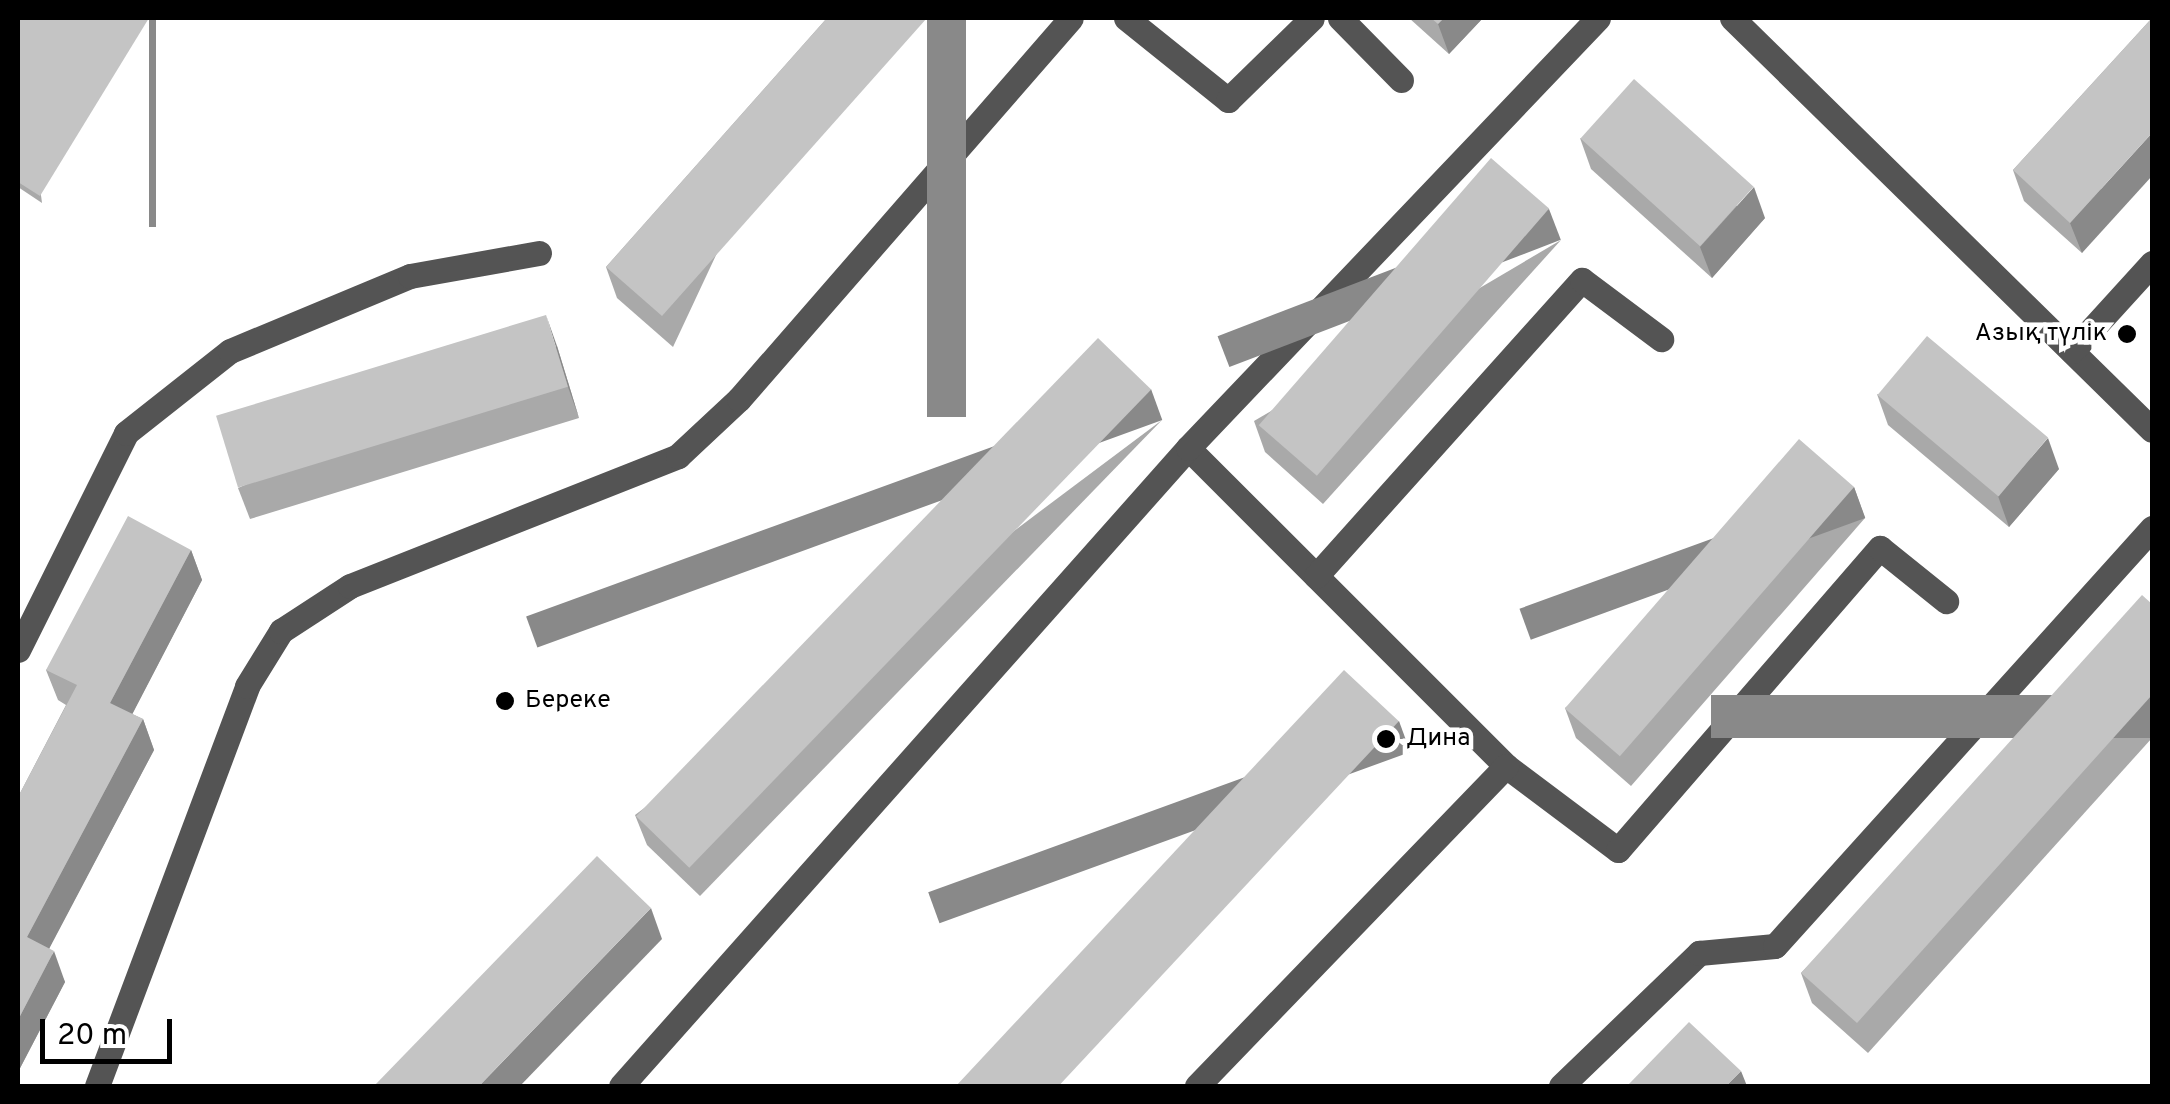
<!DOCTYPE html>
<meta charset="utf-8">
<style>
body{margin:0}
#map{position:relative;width:2170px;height:1104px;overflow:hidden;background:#fff;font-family:Overpass,sans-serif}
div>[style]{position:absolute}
.minor>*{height:25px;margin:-12.5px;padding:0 12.5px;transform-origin:12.5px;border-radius:12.5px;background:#545454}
.wall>*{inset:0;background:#a9a9a9}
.shaded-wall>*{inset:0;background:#898989;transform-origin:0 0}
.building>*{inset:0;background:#c4c4c4;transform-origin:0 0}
.dots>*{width:28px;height:28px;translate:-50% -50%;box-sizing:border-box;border:5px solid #fff;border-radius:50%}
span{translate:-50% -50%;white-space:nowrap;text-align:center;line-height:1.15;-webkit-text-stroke:9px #fff;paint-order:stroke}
.poi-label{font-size:25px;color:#000}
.right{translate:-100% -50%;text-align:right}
.left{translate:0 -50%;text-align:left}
.frame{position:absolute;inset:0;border:20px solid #000;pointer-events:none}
.scale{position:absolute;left:40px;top:1019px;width:132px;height:45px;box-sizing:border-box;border:5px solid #000;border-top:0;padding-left:12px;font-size:30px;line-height:35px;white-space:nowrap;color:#000;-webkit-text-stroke:8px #fff;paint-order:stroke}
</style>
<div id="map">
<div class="minor">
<div style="left:1126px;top:18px;width:131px;rotate:38.8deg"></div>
<div style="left:1228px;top:100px;width:117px;rotate:-44.3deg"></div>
<div style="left:1340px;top:18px;width:87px;rotate:45.5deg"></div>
<div style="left:1732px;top:18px;width:588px;rotate:44.45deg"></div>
<div style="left:2072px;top:351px;width:119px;rotate:-47.7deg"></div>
<div style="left:1188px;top:448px;width:450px;rotate:45deg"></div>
<div style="left:1506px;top:766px;width:140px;rotate:36.9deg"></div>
<div style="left:1618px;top:850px;width:400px;rotate:-49.1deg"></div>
<div style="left:1880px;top:548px;width:85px;rotate:38.8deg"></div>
<div style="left:1316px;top:576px;width:398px;rotate:-48.1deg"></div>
<div style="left:1582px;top:280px;width:99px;rotate:36.8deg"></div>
<div style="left:18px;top:650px;width:242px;rotate:-63.5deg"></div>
<div style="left:126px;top:433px;width:132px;rotate:-38.3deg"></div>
<div style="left:230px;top:351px;width:195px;rotate:-22.6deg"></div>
<div style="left:410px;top:276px;width:131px;rotate:-10.1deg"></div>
<div style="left:97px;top:1086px;width:427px;rotate:-69.4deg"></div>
<div style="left:247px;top:686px;width:65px;rotate:-58.3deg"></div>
<div style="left:281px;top:631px;width:82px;rotate:-33.1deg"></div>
<div style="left:350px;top:586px;width:353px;rotate:-21.6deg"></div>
<div style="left:678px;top:456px;width:83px;rotate:-43.1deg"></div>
<div style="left:739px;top:399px;width:505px;rotate:-48.93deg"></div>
<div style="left:621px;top:1086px;width:854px;rotate:-48.37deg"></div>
<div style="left:1188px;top:448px;width:594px;rotate:-46.36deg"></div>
<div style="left:1197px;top:1086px;width:445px;rotate:-46deg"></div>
<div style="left:1561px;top:1086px;width:192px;rotate:-43.9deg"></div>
<div style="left:1699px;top:953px;width:76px;rotate:-5.3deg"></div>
<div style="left:1775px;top:946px;width:563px;rotate:-47.95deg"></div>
</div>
<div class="wall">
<div style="clip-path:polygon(18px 18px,42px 203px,18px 187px)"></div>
<div style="clip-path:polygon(827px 18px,673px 347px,617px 298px,606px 267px)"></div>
<div style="clip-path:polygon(1409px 18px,1483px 18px,1449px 54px)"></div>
<div style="clip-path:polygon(2152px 18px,2082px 253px,2024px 201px,2013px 170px)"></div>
<div style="clip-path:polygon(1580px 138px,1765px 218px,1712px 278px,1591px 169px)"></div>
<div style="clip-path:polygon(1561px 240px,1323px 504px,1265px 452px,1254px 421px)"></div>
<div style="clip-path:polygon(557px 346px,579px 418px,250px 519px,238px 488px)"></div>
<div style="clip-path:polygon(1877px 394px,2059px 469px,2009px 527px,1888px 425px)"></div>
<div style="clip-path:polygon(1162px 420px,700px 896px,647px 845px,635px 815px)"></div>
<div style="clip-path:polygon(1854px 487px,1865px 518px,1631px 786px,1576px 738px,1565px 708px)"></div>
<div style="clip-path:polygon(191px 550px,202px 580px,132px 714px,143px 719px,154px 750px,49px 948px,65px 982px,18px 1072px,18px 797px,66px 705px,58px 700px,46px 670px)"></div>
<div style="clip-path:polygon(2152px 604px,2152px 738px,1868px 1053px,1812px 1003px,1801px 973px)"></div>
</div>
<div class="shaded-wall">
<div style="left:149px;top:18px;width:7px;height:209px"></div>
<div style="left:927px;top:18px;width:39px;height:399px"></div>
<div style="clip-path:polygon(1444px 18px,1483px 18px,1449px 54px,1438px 24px)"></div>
<div style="clip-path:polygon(2152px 133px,2152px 176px,2082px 253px,2070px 223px)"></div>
<div style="clip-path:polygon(1754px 187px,1765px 218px,1712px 278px,1700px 247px)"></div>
<div style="left:1549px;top:209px;width:33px;height:355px;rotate:69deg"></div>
<div style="clip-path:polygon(546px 315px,557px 346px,579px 418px,568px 387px)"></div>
<div style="left:1151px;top:389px;width:33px;height:665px;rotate:70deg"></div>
<div style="clip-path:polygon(2048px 438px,2059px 469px,2009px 527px,1998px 496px)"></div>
<div style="left:1854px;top:487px;width:33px;height:356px;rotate:70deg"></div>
<div style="clip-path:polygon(191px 550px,202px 580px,122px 734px,110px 703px)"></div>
<div style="left:2152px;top:695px;width:43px;height:441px;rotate:90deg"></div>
<div style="clip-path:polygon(143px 719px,154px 750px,39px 968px,27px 937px)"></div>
<div style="left:1399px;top:721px;width:33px;height:501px;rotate:70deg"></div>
<div style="clip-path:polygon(651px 908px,662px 939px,520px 1086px,479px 1086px)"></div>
<div style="clip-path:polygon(54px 951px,65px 982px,18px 1072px,18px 1020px)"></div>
<div style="clip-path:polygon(1741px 1071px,1747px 1086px,1726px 1086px)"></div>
</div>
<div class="building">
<div style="clip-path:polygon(18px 18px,149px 18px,40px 196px,18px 182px)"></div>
<div style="clip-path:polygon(827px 18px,927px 18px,662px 316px,606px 267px)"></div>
<div style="clip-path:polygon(1431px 18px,1444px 18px,1438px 24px)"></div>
<div style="clip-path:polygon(2152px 18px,2152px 133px,2070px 223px,2013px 170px)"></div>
<div style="left:1634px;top:79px;width:161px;height:80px;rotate:42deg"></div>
<div style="left:1491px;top:158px;width:77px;height:354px;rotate:41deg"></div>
<div style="left:546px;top:315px;width:75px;height:345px;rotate:73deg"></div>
<div style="left:1927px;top:336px;width:158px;height:77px;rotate:40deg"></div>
<div style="left:1098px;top:338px;width:74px;height:665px;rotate:44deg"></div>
<div style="left:1799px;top:439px;width:73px;height:357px;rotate:41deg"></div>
<div style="clip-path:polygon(128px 516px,191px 550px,110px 703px,143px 719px,27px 937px,54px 951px,18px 1020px,18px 797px,77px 685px,46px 670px)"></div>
<div style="clip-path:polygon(2142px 595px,2152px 604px,2152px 695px,1857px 1023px,1801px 973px)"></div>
<div style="left:1344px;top:670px;width:75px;height:571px;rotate:43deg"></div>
<div style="clip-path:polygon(597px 856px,651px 908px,479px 1086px,374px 1086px)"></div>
<div style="clip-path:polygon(1689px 1022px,1741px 1071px,1726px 1086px,1627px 1086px)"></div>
</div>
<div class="dots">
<div style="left:2127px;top:334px;background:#000"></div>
<div style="left:505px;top:701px;background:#000"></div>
<div style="left:1386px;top:739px;background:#000"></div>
</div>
<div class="poi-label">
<span class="right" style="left:2107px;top:334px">Азық түлік</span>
<span class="left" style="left:525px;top:701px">Береке</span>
<span class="left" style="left:1406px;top:739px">Дина</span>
</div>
<div class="frame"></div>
<div class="scale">20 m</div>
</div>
